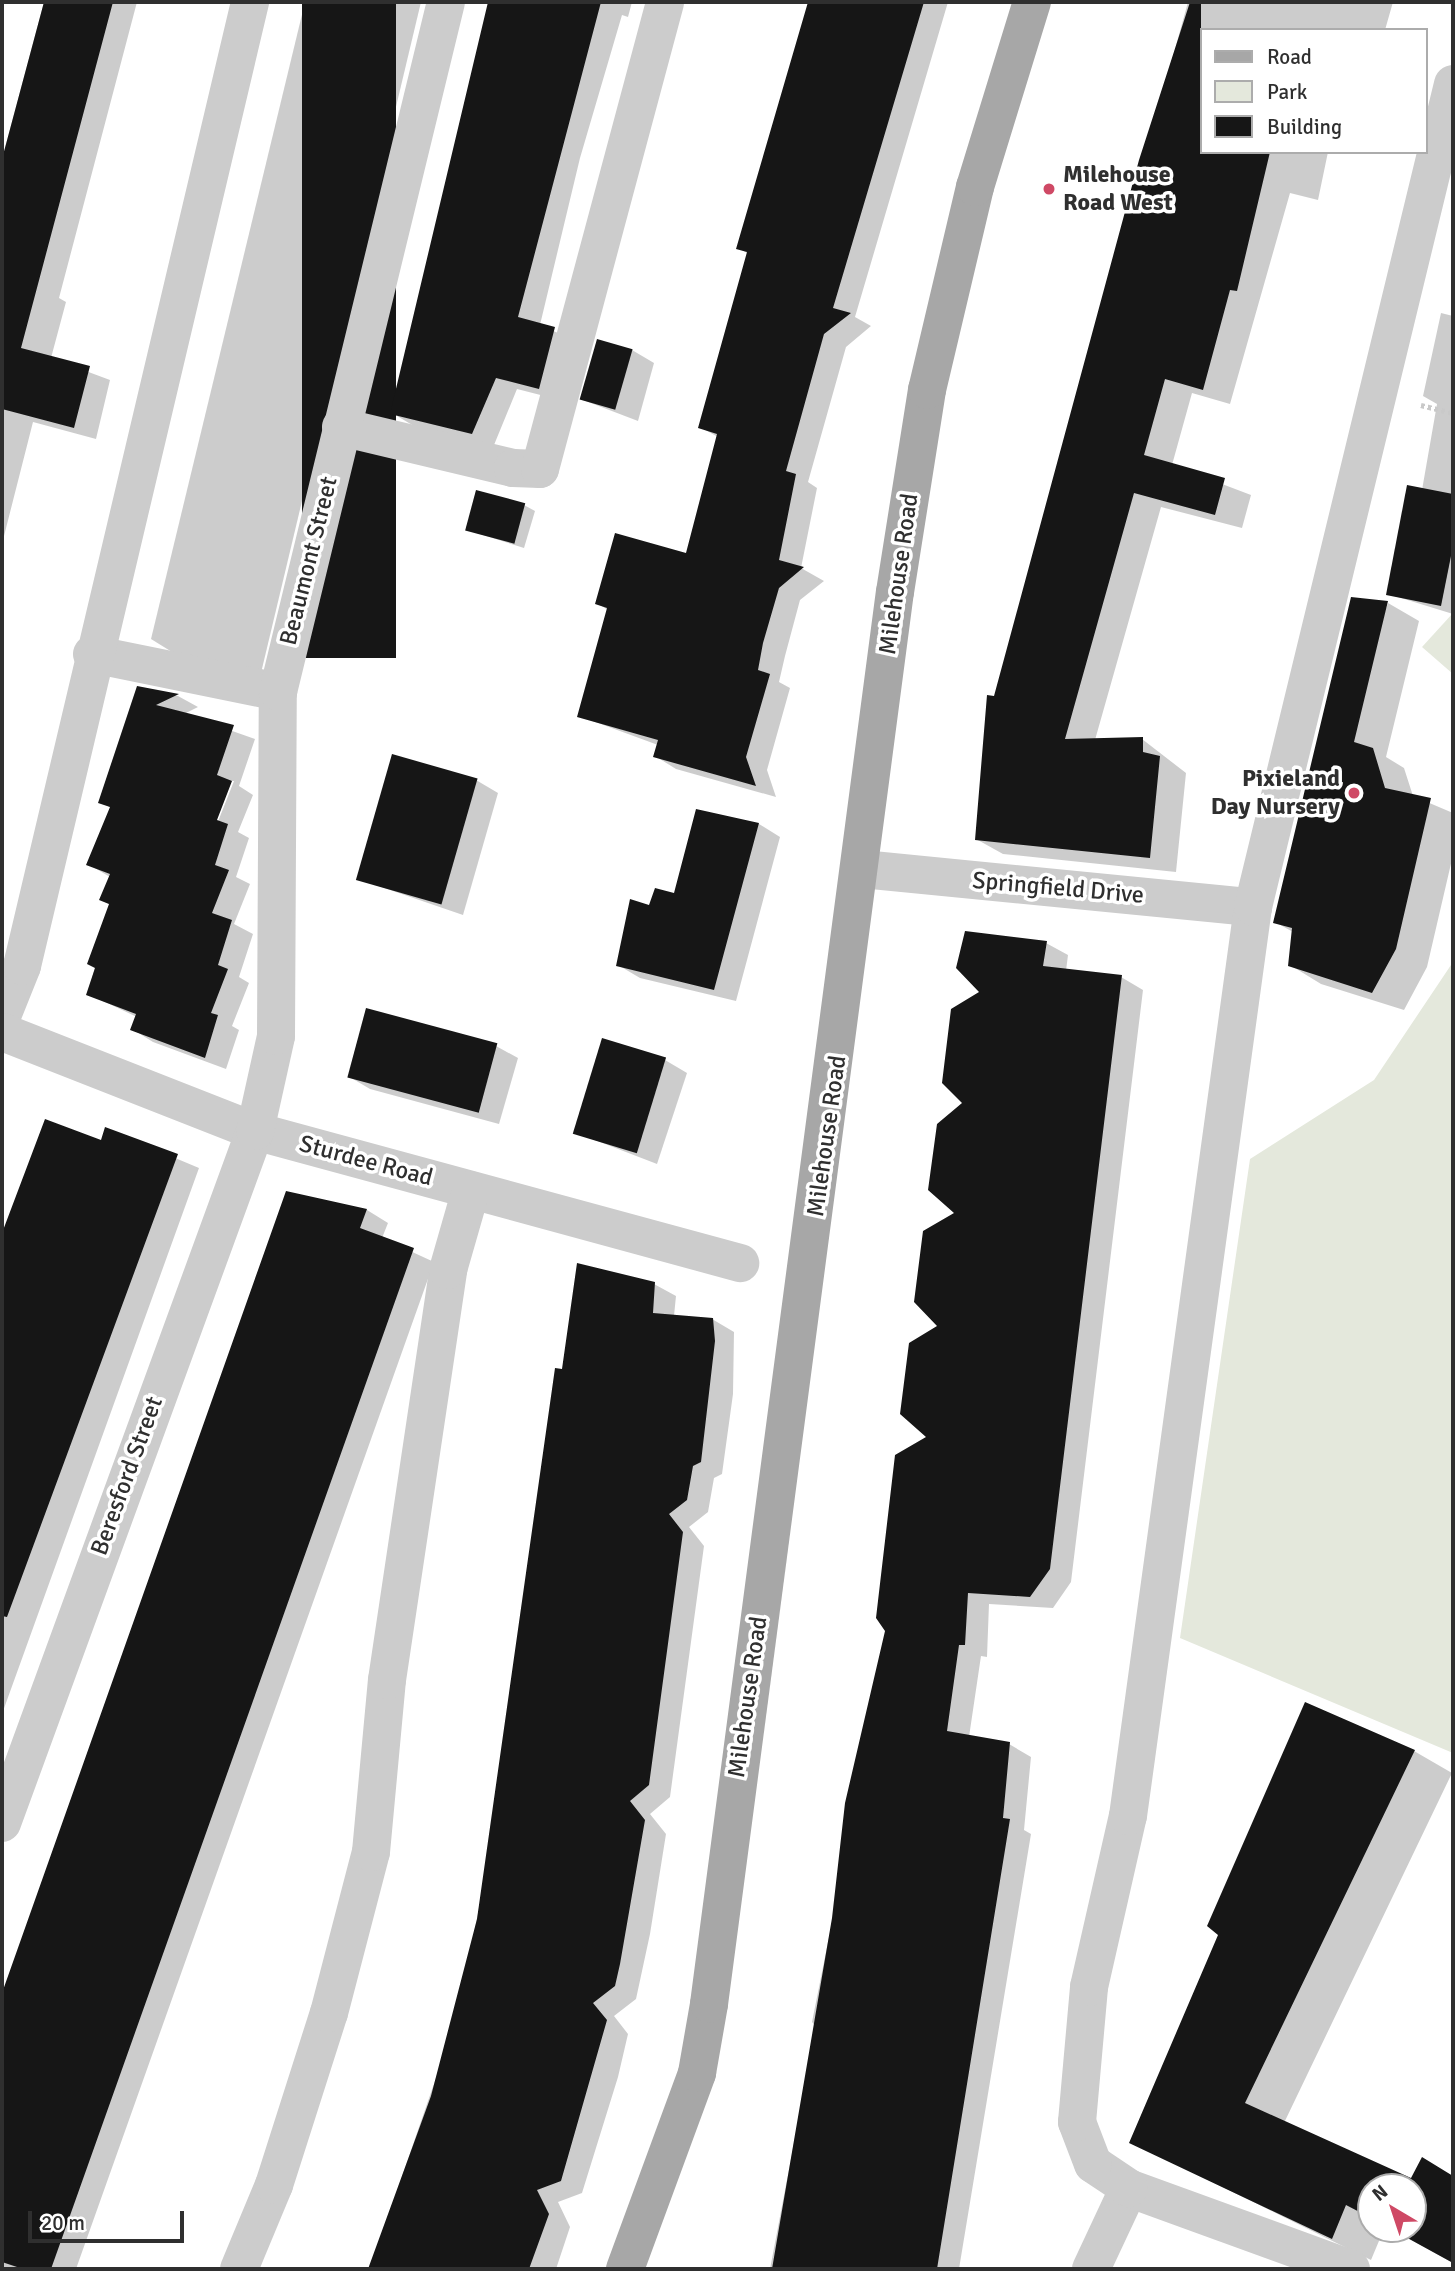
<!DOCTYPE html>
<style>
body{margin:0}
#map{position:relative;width:1455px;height:2271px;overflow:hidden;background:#fff;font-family:Signika,sans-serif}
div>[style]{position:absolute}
.green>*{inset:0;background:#e4e8dc}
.shadow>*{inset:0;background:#0003}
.building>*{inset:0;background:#161616;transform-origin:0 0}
.path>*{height:4.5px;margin-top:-2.25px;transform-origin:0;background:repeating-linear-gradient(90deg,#c9c9c9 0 3.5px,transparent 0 7px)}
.minor>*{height:38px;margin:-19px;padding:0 19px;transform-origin:19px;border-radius:19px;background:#ccc}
.major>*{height:38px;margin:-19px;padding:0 19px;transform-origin:19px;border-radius:19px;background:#a7a7a7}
.dots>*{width:19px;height:19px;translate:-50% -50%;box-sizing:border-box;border:4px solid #fff;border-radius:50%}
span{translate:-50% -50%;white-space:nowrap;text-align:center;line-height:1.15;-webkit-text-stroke:7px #fff;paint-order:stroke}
.poi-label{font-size:24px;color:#2f2f2f;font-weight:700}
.left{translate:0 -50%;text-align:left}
.right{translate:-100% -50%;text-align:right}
.street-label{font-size:24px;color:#2f2f2f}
.frame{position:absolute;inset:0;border:4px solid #2f2f2f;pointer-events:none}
.legend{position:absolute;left:1200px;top:28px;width:228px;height:126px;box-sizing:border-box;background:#fff;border:2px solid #acacac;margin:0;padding:9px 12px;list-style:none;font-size:21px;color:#2f2f2f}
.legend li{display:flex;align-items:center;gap:14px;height:35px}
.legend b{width:35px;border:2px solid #acacac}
.north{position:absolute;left:1357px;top:2173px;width:70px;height:70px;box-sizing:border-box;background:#fff;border:2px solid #acacac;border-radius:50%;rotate:321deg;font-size:19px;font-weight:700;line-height:28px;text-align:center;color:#2f2f2f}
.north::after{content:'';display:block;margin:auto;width:24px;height:32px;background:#cf4965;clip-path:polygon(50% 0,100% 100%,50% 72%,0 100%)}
.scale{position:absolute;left:28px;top:2211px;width:156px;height:32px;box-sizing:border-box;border:4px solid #2f2f2f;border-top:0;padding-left:9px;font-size:21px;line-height:24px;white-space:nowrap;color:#2f2f2f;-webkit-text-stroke:5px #fff;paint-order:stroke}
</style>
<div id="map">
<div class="green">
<div style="clip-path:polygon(1453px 613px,1453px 674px,1422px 647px)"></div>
<div style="clip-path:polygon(1453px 962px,1453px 1753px,1180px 1638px,1250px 1159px,1374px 1080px)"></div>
</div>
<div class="shadow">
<div style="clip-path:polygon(44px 2px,137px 2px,59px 298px,66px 302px,51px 358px,110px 380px,96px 439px,33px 422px,2px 544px,2px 159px)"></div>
<div style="clip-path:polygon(305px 2px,421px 2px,261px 673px,172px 652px,151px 639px)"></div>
<div style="clip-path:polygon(491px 2px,632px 2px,628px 17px,622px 15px,580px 158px,540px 325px,576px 341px,560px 400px,517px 389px,494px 445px,414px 426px,392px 413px)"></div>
<div style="clip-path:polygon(811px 2px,948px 2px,855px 317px,871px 326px,846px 347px,808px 482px,817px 488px,801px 568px,824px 581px,800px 600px,785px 656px,779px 682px,790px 688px,767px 770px,776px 797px,676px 769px,655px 756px,658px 745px,579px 716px,608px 610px,597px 603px,687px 555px,718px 437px,700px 427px,749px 254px,738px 248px)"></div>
<div style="clip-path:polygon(1188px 2px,1393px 2px,1385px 30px,1201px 30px,1201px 152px,1328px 152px,1318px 200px,1290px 193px,1230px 404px,1192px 393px,1172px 465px,1251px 495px,1242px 528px,1161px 507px,1095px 740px,1142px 739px,1186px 773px,1176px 872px,1003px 854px,976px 839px,996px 698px)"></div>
<div style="clip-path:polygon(1441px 313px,1453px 316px,1453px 614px,1388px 594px,1422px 490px,1437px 404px,1423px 396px)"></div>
<div style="clip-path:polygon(632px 350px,654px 363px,638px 421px,583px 400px)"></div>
<div style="clip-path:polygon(524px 505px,535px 511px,524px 548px,467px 530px)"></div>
<div style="clip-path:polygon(1388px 603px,1419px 621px,1386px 757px,1404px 768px,1413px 796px,1453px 813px,1453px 855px,1427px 967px,1404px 1010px,1321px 984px,1290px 965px,1293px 932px,1275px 922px)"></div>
<div style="clip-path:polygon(evenodd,138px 688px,178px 696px,198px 707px,184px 714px,255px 739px,239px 786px,253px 795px,238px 832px,249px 838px,236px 877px,250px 884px,234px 924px,253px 934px,239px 977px,249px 983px,232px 1026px,239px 1030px,226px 1069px,153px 1042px,132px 1029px,137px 1017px,88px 994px,111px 905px,101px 900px,110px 877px,88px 864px,111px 808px,101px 802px,138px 688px,230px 781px,234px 781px,215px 829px,212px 827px,230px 781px)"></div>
<div style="clip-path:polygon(476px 780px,498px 793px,463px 915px,358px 879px)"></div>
<div style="clip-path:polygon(697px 811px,759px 824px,780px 837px,736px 1001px,640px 978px,618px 965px,650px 908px,675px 895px)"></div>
<div style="clip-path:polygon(1046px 943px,1068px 955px,1066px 971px,1121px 977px,1143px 990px,1071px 1582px,1053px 1608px,989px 1604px,987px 1657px,981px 1656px,969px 1737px,1009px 1744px,1031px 1757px,1024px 1830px,1031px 1834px,959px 2269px,770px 2269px,816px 2027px,812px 2022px,929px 1437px,982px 992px)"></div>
<div style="clip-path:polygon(496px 1046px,518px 1058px,499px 1124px,370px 1089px,348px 1076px)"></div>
<div style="clip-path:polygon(665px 1060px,687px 1073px,657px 1164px,574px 1132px)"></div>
<div style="clip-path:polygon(46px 1121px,102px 1142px,106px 1129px,199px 1168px,2px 1714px,2px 1244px)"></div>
<div style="clip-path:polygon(287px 1193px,367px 1210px,388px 1223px,382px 1238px,434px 1262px,76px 2269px,2px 2269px,2px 1995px)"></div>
<div style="clip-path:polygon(654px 1284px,676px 1296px,674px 1316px,712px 1319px,734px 1332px,733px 1394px,722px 1474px,714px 1478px,708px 1512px,689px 1527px,704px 1546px,670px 1797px,650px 1814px,666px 1834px,650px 1934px,636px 1999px,614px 2016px,628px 2034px,618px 2077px,582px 2193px,558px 2202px,570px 2227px,556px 2269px,370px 2269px,457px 2017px,494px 1834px,563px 1371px)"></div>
<div style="clip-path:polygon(1414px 1751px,1452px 1773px,1284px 2123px,1411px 2181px,1423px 2159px,1453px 2177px,1453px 2263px,1392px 2229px,1413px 2229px,1413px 2187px,1371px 2187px,1371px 2229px,1384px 2229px,1371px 2260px,1131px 2142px,1220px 1934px)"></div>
</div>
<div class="building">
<div style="clip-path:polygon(44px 2px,113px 2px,21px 348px,90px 366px,74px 428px,2px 409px,2px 159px)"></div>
<div style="left:302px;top:2px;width:94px;height:656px"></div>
<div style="clip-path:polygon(488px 2px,601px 2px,518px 317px,555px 327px,539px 389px,496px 378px,472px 434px,390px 414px)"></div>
<div style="clip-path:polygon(808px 2px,924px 2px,833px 308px,851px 313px,824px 334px,786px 471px,796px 474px,779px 560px,804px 567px,779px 588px,763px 643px,758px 670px,770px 674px,746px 757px,756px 786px,653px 757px,658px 740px,577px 717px,607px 608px,595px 604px,615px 533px,686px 553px,717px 434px,698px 428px,747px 252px,736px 249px)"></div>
<div style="clip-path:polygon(1190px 2px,1201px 2px,1201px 152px,1270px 152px,1237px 291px,1230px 290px,1203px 390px,1165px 379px,1144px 455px,1225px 478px,1215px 515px,1134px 493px,1065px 739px,1143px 737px,1143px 752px,1160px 756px,1150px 858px,975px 840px,987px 695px,994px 696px,1139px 160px)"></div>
<div style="left:597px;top:339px;width:37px;height:63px;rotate:16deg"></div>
<div style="clip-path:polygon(1407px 485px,1453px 494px,1453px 546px,1441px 606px,1386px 595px)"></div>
<div style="left:476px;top:490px;width:51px;height:42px;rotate:15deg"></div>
<div style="clip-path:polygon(1351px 597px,1388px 601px,1354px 742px,1373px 748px,1385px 788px,1431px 798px,1396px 949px,1372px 993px,1288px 966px,1292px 928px,1273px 923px)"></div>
<div style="clip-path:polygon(137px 686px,179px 694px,156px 705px,234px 725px,217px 775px,232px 781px,217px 820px,228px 824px,215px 865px,229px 870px,212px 913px,232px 920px,218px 965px,228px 969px,211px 1013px,218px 1015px,205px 1058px,130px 1030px,136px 1014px,86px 995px,95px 968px,87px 964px,109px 904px,99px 900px,110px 874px,86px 865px,110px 807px,98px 803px)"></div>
<div style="left:392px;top:754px;width:89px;height:131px;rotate:16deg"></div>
<div style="clip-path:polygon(696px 809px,759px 823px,714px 990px,616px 966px,630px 899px,649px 905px,655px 888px,674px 893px)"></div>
<div style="clip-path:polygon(965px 931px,1047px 941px,1043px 966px,1122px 975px,1050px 1569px,1030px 1597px,968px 1593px,965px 1645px,959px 1645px,947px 1731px,1010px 1742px,1003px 1818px,1010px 1819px,937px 2269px,772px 2269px,832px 1918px,845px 1803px,885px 1631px,876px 1618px,895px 1455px,926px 1437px,900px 1414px,909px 1343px,937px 1326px,914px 1302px,923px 1231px,954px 1213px,928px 1190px,937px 1124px,962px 1103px,942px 1083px,951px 1009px,979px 992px,956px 968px)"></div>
<div style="left:366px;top:1008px;width:136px;height:72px;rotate:15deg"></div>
<div style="left:602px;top:1038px;width:67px;height:100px;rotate:17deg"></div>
<div style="clip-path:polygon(45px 1119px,101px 1140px,105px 1127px,178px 1154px,7px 1617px,2px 1616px,2px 1233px)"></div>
<div style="clip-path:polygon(286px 1191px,367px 1209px,360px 1228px,414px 1248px,51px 2269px,23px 2269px,2px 2262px,2px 1993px)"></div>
<div style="clip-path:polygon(577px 1263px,655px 1282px,653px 1313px,713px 1318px,715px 1341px,701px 1462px,693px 1466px,687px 1500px,669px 1514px,683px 1532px,649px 1785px,630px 1801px,645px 1820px,620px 1964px,615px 1986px,593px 2003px,607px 2020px,561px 2181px,537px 2190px,549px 2214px,529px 2269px,368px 2269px,431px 2096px,477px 1919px,555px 1368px,562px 1369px)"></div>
<div style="clip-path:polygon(1305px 1702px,1415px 1750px,1245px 2103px,1411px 2178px,1422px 2157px,1453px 2176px,1453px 2263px,1391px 2229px,1413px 2229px,1413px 2187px,1371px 2187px,1371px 2218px,1346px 2205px,1332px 2239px,1129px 2143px,1218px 1935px,1207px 1926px)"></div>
</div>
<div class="path">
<div style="left:1421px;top:405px;width:33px;rotate:14deg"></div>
</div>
<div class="minor">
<div style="left:341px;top:427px;width:177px;rotate:13.4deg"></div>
<div style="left:513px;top:468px;width:27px;rotate:2deg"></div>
<div style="left:540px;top:469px;width:483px;rotate:-75deg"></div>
<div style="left:92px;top:654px;width:190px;rotate:11.5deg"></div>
<div style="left:862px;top:869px;width:393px;rotate:5.6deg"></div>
<div style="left:2px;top:1016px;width:54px;rotate:-68.2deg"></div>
<div style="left:22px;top:966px;width:991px;rotate:-76.69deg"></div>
<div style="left:2px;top:1032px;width:272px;rotate:21.4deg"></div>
<div style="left:255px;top:1131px;width:503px;rotate:15.23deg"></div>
<div style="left:2px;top:1823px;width:737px;rotate:-69.92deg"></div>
<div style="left:255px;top:1131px;width:97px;rotate:-77.5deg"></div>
<div style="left:276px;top:1036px;width:344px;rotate:-89.7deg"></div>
<div style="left:278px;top:692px;width:710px;rotate:-76.32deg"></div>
<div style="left:239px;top:2269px;width:91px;rotate:-67.4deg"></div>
<div style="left:274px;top:2185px;width:181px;rotate:-72.3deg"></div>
<div style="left:329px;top:2013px;width:166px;rotate:-75.4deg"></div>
<div style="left:371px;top:1852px;width:173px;rotate:-84.7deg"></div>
<div style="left:387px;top:1680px;width:415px;rotate:-81.5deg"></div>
<div style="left:448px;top:1270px;width:83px;rotate:-74deg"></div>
<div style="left:1091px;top:2269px;width:89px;rotate:-64.9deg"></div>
<div style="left:1351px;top:2269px;width:236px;rotate:-160deg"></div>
<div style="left:1129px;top:2188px;width:43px;rotate:-146.3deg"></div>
<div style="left:1093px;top:2164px;width:45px;rotate:-110.9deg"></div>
<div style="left:1077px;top:2122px;width:136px;rotate:-84.9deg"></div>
<div style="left:1089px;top:1987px;width:175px;rotate:-77.2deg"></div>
<div style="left:1128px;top:1816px;width:918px;rotate:-82.17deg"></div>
<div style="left:1253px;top:907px;width:847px;rotate:-76.34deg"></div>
</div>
<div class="major">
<div style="left:625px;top:2269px;width:209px;rotate:-69.8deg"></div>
<div style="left:697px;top:2073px;width:70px;rotate:-80.1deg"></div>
<div style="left:709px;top:2004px;width:1424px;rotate:-82.5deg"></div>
<div style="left:895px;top:592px;width:205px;rotate:-81deg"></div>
<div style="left:927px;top:390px;width:209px;rotate:-76.7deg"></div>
<div style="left:975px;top:187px;width:194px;rotate:-72.9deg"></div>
</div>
<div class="dots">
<div style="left:1049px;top:189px;background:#cf4965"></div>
<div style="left:1354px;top:793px;background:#cf4965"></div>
</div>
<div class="poi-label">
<span class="left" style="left:1063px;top:189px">Milehouse<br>Road West</span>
<span class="right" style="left:1340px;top:793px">Pixieland<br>Day Nursery</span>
</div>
<div class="street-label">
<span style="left:309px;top:561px;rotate:-76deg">Beaumont Street</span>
<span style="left:899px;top:574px;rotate:-82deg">Milehouse Road</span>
<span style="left:1058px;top:888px;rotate:5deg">Springfield Drive</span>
<span style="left:827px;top:1136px;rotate:-82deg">Milehouse Road</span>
<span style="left:366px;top:1161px;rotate:15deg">Sturdee Road</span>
<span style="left:127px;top:1476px;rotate:-70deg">Beresford Street</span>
<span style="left:748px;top:1697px;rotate:-82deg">Milehouse Road</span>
</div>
<div class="frame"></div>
<ul class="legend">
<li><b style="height:9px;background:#a7a7a7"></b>Road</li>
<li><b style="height:19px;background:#e4e8dc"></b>Park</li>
<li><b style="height:19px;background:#161616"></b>Building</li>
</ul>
<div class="north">N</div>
<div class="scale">20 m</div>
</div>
